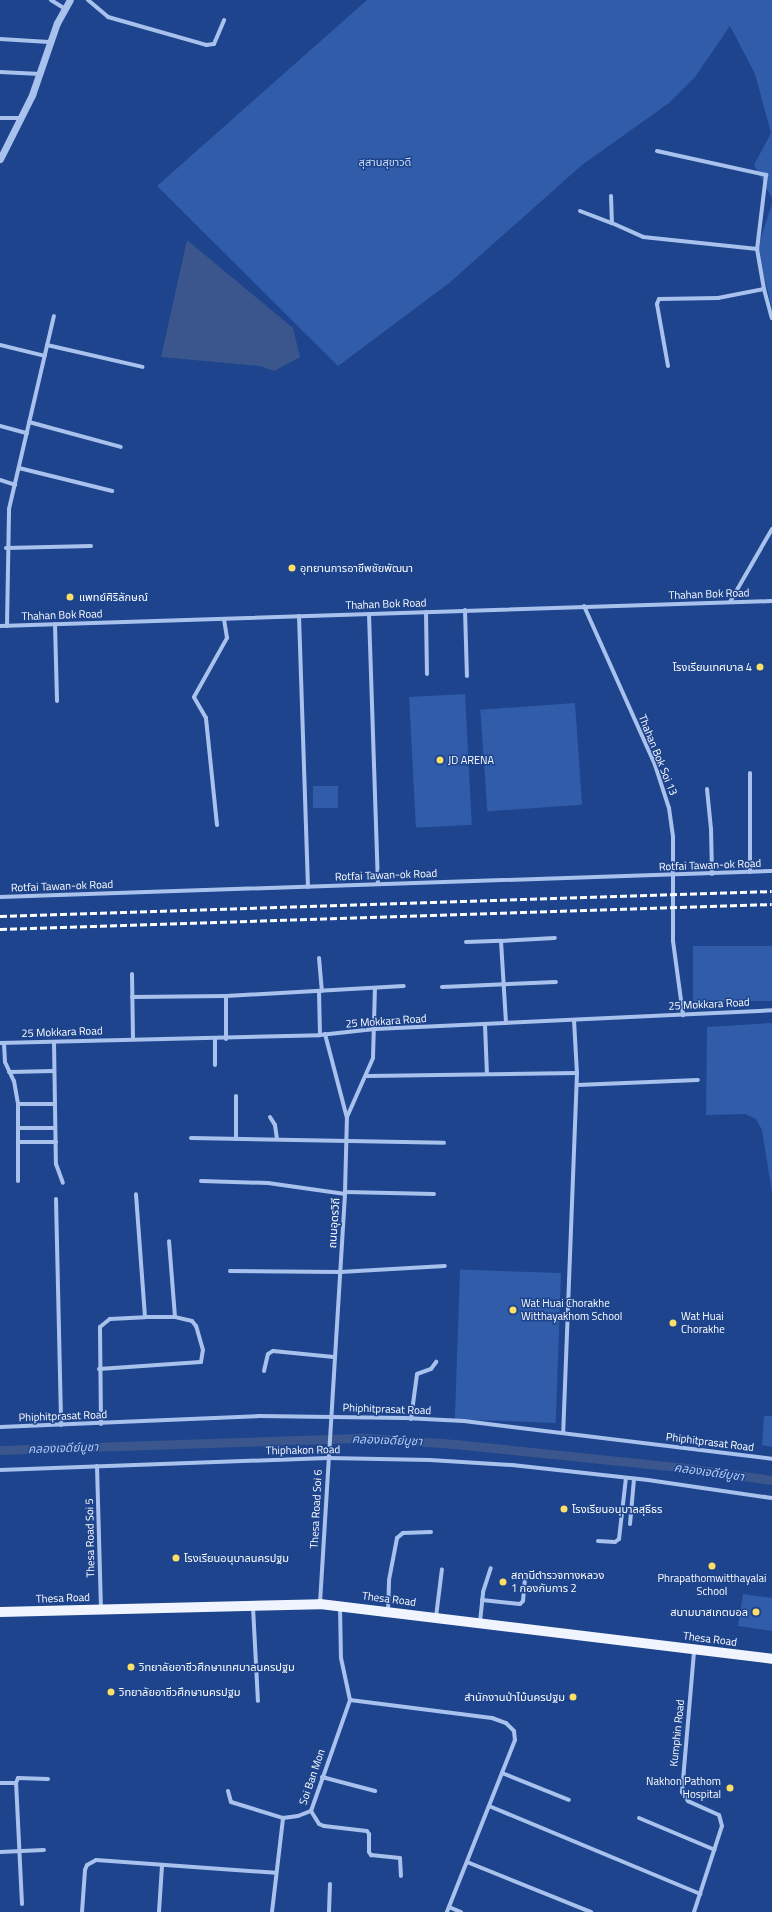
<!DOCTYPE html>
<meta charset="utf-8">
<style>
body{margin:0}
#map{position:relative;width:772px;height:1912px;overflow:hidden;background:#1d448c;font-family:"Titillium Web","Noto Sans Thai",sans-serif}
div>[style]{position:absolute}
.green>*{inset:0;background:#305caa;transform-origin:0 0}
.water>*{inset:0;background:#3a568c}
.canal>*{height:9px;margin:-4.5px;padding:0 4.5px;transform-origin:4.5px;border-radius:4.5px;background:#3a568c}
.minor>*{height:4px;margin:-2px;padding:0 2px;transform-origin:2px;border-radius:2px;background:#a9c2ed}
.tertiary>*{height:7px;margin:-3.5px;padding:0 3.5px;transform-origin:3.5px;border-radius:3.5px;background:#a9c2ed}
.primary>*{height:10px;margin:-5px;padding:0 5px;transform-origin:5px;border-radius:5px;background:#eff4ff}
.rail>*{height:2.5px;margin-top:-1.25px;transform-origin:0;background:repeating-linear-gradient(90deg,#fff 0 7px,transparent 0 10px)}
.dots>*{width:11px;height:11px;translate:-50% -50%;box-sizing:border-box;border:2px solid #1d448c;border-radius:50%}
span{translate:-50% -50%;white-space:nowrap;text-align:center;line-height:1.15;-webkit-text-stroke:3px #1d448c;paint-order:stroke}
.park-label{font-size:11px;color:#cfdef9}
.poi-label{font-size:11px;color:#fff}
.left{translate:0 -50%;text-align:left}
.right{translate:-100% -50%;text-align:right}
.street-label{font-size:11px;color:#fff}
.water-label{font-size:12px;color:#b5ccf4;font-style:italic}
</style>
<div id="map">
<div class="green">
<div style="clip-path:polygon(367px 0,772px 0,772px 198px,754px 165px,771px 133px,755px 74px,730px 26px,695px 77px,669px 103px,582px 165px,448px 284px,338px 366px,157px 186px)"></div>
<div style="clip-path:polygon(772px 204px,772px 308px,757px 249px)"></div>
<div style="left:465px;top:694px;width:131px;height:56px;rotate:87deg"></div>
<div style="left:575px;top:703px;width:102px;height:95px;rotate:86deg"></div>
<div style="left:313px;top:786px;width:25px;height:22px"></div>
<div style="left:772px;top:946px;width:55px;height:79px;rotate:90deg"></div>
<div style="clip-path:polygon(772px 1023px,772px 1193px,762px 1130px,756px 1119px,745px 1114px,706px 1115px,707px 1027px)"></div>
<div style="left:561px;top:1273px;width:150px;height:101px;rotate:92deg"></div>
<div style="clip-path:polygon(764px 1416px,772px 1416px,772px 1447px,762px 1445px)"></div>
<div style="clip-path:polygon(743px 1594px,772px 1598px,772px 1631px,738px 1626px)"></div>
</div>
<div class="water">
<div style="clip-path:polygon(187px 240px,293px 328px,300px 357px,274px 371px,260px 366px,161px 357px)"></div>
</div>
<div class="canal">
<div style="left:0;top:1450px;width:367px;rotate:-1.9deg"></div>
<div style="left:367px;top:1438px;width:88px;rotate:3.9deg"></div>
<div style="left:455px;top:1444px;width:225px;rotate:5.9deg"></div>
<div style="left:679px;top:1467px;width:94px;rotate:8deg"></div>
</div>
<div class="minor">
<div style="left:51px;top:0;width:15px;rotate:32deg"></div>
<div style="left:88px;top:0;width:26px;rotate:40deg"></div>
<div style="left:108px;top:17px;width:102px;rotate:15.9deg"></div>
<div style="left:206px;top:45px;width:8px;rotate:-7deg"></div>
<div style="left:214px;top:44px;width:26px;rotate:-67deg"></div>
<div style="left:0;top:39px;width:49px;rotate:3.5deg"></div>
<div style="left:0;top:72px;width:40px;rotate:2.9deg"></div>
<div style="left:0;top:118px;width:22px"></div>
<div style="left:657px;top:151px;width:112px;rotate:12.4deg"></div>
<div style="left:766px;top:175px;width:75px;rotate:96.9deg"></div>
<div style="left:757px;top:249px;width:41px;rotate:80.1deg"></div>
<div style="left:764px;top:289px;width:30px;rotate:75deg"></div>
<div style="left:611px;top:196px;width:27px;rotate:88deg"></div>
<div style="left:612px;top:223px;width:34px;rotate:24deg"></div>
<div style="left:643px;top:237px;width:115px;rotate:6deg"></div>
<div style="left:580px;top:211px;width:34px;rotate:21deg"></div>
<div style="left:0;top:345px;width:46px;rotate:13.7deg"></div>
<div style="left:47px;top:345px;width:98px;rotate:12.9deg"></div>
<div style="left:668px;top:366px;width:63px;rotate:-100.1deg"></div>
<div style="left:657px;top:304px;width:5px;rotate:-68deg"></div>
<div style="left:659px;top:299px;width:59px;rotate:-1deg"></div>
<div style="left:718px;top:298px;width:47px;rotate:-11.1deg"></div>
<div style="left:29px;top:422px;width:95px;rotate:15.2deg"></div>
<div style="left:0;top:426px;width:28px;rotate:15deg"></div>
<div style="left:19px;top:468px;width:96px;rotate:13.9deg"></div>
<div style="left:0;top:480px;width:16px;rotate:18deg"></div>
<div style="left:6px;top:548px;width:85px;rotate:-1.3deg"></div>
<div style="left:730px;top:602px;width:84px;rotate:-60.1deg"></div>
<div style="left:584px;top:606px;width:174px;rotate:65.9deg"></div>
<div style="left:655px;top:765px;width:45px;rotate:72deg"></div>
<div style="left:669px;top:808px;width:29px;rotate:82deg"></div>
<div style="left:673px;top:837px;width:104px;rotate:90deg"></div>
<div style="left:673px;top:941px;width:75px;rotate:82.3deg"></div>
<div style="left:465px;top:610px;width:66px;rotate:88.3deg"></div>
<div style="left:426px;top:612px;width:62px;rotate:89.1deg"></div>
<div style="left:369px;top:614px;width:270px;rotate:88.1deg"></div>
<div style="left:299px;top:616px;width:271px;rotate:88.1deg"></div>
<div style="left:55px;top:624px;width:77px;rotate:88.5deg"></div>
<div style="left:0;top:626px;width:772px;rotate:-1.85deg"></div>
<div style="left:7px;top:626px;width:117px;rotate:-89deg"></div>
<div style="left:9px;top:509px;width:198px;rotate:-76.9deg"></div>
<div style="left:707px;top:789px;width:40px;rotate:84.3deg"></div>
<div style="left:711px;top:829px;width:45px;rotate:88.7deg"></div>
<div style="left:217px;top:825px;width:108px;rotate:-95.9deg"></div>
<div style="left:206px;top:718px;width:24px;rotate:-120deg"></div>
<div style="left:194px;top:697px;width:68px;rotate:-60.8deg"></div>
<div style="left:227px;top:638px;width:19px;rotate:-99deg"></div>
<div style="left:750px;top:872px;width:99px;rotate:-90deg"></div>
<div style="left:0;top:897px;width:772px;rotate:-1.93deg"></div>
<div style="left:501px;top:941px;width:54px;rotate:-3.2deg"></div>
<div style="left:466px;top:942px;width:35px;rotate:-2deg"></div>
<div style="left:501px;top:941px;width:82px;rotate:86.5deg"></div>
<div style="left:319px;top:958px;width:33px;rotate:85deg"></div>
<div style="left:132px;top:974px;width:65px;rotate:89.1deg"></div>
<div style="left:442px;top:987px;width:114px;rotate:-2.5deg"></div>
<div style="left:319px;top:991px;width:44px;rotate:88.7deg"></div>
<div style="left:226px;top:996px;width:43px;rotate:90deg"></div>
<div style="left:132px;top:997px;width:94px;rotate:-0.6deg"></div>
<div style="left:226px;top:996px;width:178px;rotate:-3.2deg"></div>
<div style="left:574px;top:1020px;width:53px;rotate:86.8deg"></div>
<div style="left:485px;top:1025px;width:49px;rotate:87.7deg"></div>
<div style="left:215px;top:1039px;width:26px;rotate:90deg"></div>
<div style="left:54px;top:1042px;width:122px;rotate:89.1deg"></div>
<div style="left:56px;top:1164px;width:20px;rotate:70deg"></div>
<div style="left:0;top:1043px;width:320px;rotate:-1.4deg"></div>
<div style="left:320px;top:1035px;width:55px;rotate:-6.2deg"></div>
<div style="left:375px;top:1029px;width:397px;rotate:-2.7deg"></div>
<div style="left:4px;top:1043px;width:19px;rotate:87deg"></div>
<div style="left:5px;top:1062px;width:21px;rotate:65deg"></div>
<div style="left:14px;top:1081px;width:23px;rotate:80deg"></div>
<div style="left:18px;top:1104px;width:77px;rotate:90deg"></div>
<div style="left:9px;top:1072px;width:45px;rotate:-1.3deg"></div>
<div style="left:367px;top:1076px;width:210px;rotate:-0.8deg"></div>
<div style="left:577px;top:1073px;width:360px;rotate:92.2deg"></div>
<div style="left:577px;top:1085px;width:121px;rotate:-2.4deg"></div>
<div style="left:236px;top:1096px;width:43px;rotate:90deg"></div>
<div style="left:18px;top:1104px;width:37px"></div>
<div style="left:270px;top:1117px;width:9px;rotate:58deg"></div>
<div style="left:275px;top:1125px;width:14px;rotate:82deg"></div>
<div style="left:347px;top:1117px;width:64px;rotate:-66.2deg"></div>
<div style="left:373px;top:1058px;width:70px;rotate:-88.4deg"></div>
<div style="left:18px;top:1128px;width:37px"></div>
<div style="left:191px;top:1138px;width:253px;rotate:1.1deg"></div>
<div style="left:18px;top:1142px;width:38px"></div>
<div style="left:201px;top:1181px;width:67px;rotate:1.7deg"></div>
<div style="left:268px;top:1183px;width:78px;rotate:8.1deg"></div>
<div style="left:345px;top:1192px;width:89px;rotate:1.3deg"></div>
<div style="left:56px;top:1199px;width:226px;rotate:88.7deg"></div>
<div style="left:230px;top:1271px;width:110px;rotate:0.5deg"></div>
<div style="left:340px;top:1272px;width:105px;rotate:-3.3deg"></div>
<div style="left:145px;top:1317px;width:30px"></div>
<div style="left:175px;top:1317px;width:76px;rotate:-94.5deg"></div>
<div style="left:99px;top:1369px;width:102px;rotate:-3.9deg"></div>
<div style="left:201px;top:1362px;width:12px;rotate:-81deg"></div>
<div style="left:203px;top:1350px;width:25px;rotate:-106deg"></div>
<div style="left:196px;top:1326px;width:6px;rotate:-129deg"></div>
<div style="left:192px;top:1321px;width:17px;rotate:-167deg"></div>
<div style="left:264px;top:1371px;width:17px;rotate:-77deg"></div>
<div style="left:268px;top:1354px;width:6px;rotate:-31deg"></div>
<div style="left:273px;top:1351px;width:61px;rotate:5.6deg"></div>
<div style="left:411px;top:1419px;width:45px;rotate:-82.4deg"></div>
<div style="left:417px;top:1374px;width:15px;rotate:-20deg"></div>
<div style="left:431px;top:1369px;width:9px;rotate:-54deg"></div>
<div style="left:101px;top:1424px;width:97px;rotate:-90.6deg"></div>
<div style="left:100px;top:1327px;width:13px;rotate:-39deg"></div>
<div style="left:110px;top:1319px;width:35px;rotate:-3deg"></div>
<div style="left:145px;top:1317px;width:123px;rotate:-94.2deg"></div>
<div style="left:0;top:1427px;width:258px;rotate:-2.4deg"></div>
<div style="left:258px;top:1416px;width:147px;rotate:0.8deg"></div>
<div style="left:405px;top:1418px;width:59px;rotate:2.9deg"></div>
<div style="left:464px;top:1421px;width:310px;rotate:7deg"></div>
<div style="left:97px;top:1466px;width:143px;rotate:88.4deg"></div>
<div style="left:0;top:1470px;width:328px;rotate:-2.1deg"></div>
<div style="left:328px;top:1458px;width:102px;rotate:1.1deg"></div>
<div style="left:430px;top:1460px;width:82px;rotate:3.5deg"></div>
<div style="left:512px;top:1465px;width:137px;rotate:6.3deg"></div>
<div style="left:648px;top:1480px;width:125px;rotate:8.3deg"></div>
<div style="left:630px;top:1524px;width:45px;rotate:-84.9deg"></div>
<div style="left:598px;top:1541px;width:17px;rotate:3deg"></div>
<div style="left:615px;top:1542px;width:5px;rotate:-37deg"></div>
<div style="left:619px;top:1539px;width:61px;rotate:-83.5deg"></div>
<div style="left:482px;top:1600px;width:38px;rotate:6deg"></div>
<div style="left:520px;top:1604px;width:4px;rotate:-45deg"></div>
<div style="left:523px;top:1601px;width:21px;rotate:-85deg"></div>
<div style="left:320px;top:1603px;width:412px;rotate:-86.5deg"></div>
<div style="left:345px;top:1192px;width:74px;rotate:-88.5deg"></div>
<div style="left:347px;top:1118px;width:87px;rotate:-104.7deg"></div>
<div style="left:253px;top:1607px;width:94px;rotate:87deg"></div>
<div style="left:340px;top:1607px;width:51px;rotate:88.9deg"></div>
<div style="left:341px;top:1658px;width:43px;rotate:77.9deg"></div>
<div style="left:388px;top:1611px;width:31px;rotate:-88deg"></div>
<div style="left:389px;top:1580px;width:43px;rotate:-79.2deg"></div>
<div style="left:397px;top:1538px;width:8px;rotate:-40deg"></div>
<div style="left:403px;top:1533px;width:28px;rotate:-2deg"></div>
<div style="left:436px;top:1617px;width:48px;rotate:-82.9deg"></div>
<div style="left:480px;top:1622px;width:30px;rotate:-84deg"></div>
<div style="left:483px;top:1592px;width:25px;rotate:-72deg"></div>
<div style="left:350px;top:1700px;width:143px;rotate:7.2deg"></div>
<div style="left:492px;top:1718px;width:15px;rotate:20deg"></div>
<div style="left:506px;top:1723px;width:11px;rotate:45deg"></div>
<div style="left:514px;top:1731px;width:9px;rotate:84deg"></div>
<div style="left:515px;top:1740px;width:185px;rotate:111.6deg"></div>
<div style="left:502px;top:1773px;width:72px;rotate:21.9deg"></div>
<div style="left:322px;top:1777px;width:55px;rotate:14.8deg"></div>
<div style="left:0;top:1783px;width:16px"></div>
<div style="left:228px;top:1791px;width:11px;rotate:75deg"></div>
<div style="left:231px;top:1802px;width:54px;rotate:17.1deg"></div>
<div style="left:489px;top:1806px;width:229px;rotate:22.6deg"></div>
<div style="left:311px;top:1811px;width:15px;rotate:58deg"></div>
<div style="left:319px;top:1824px;width:5px;rotate:22deg"></div>
<div style="left:324px;top:1826px;width:43px;rotate:6.6deg"></div>
<div style="left:367px;top:1831px;width:4px;rotate:56deg"></div>
<div style="left:369px;top:1834px;width:18px;rotate:90deg"></div>
<div style="left:369px;top:1852px;width:4px;rotate:56deg"></div>
<div style="left:371px;top:1855px;width:29px;rotate:6deg"></div>
<div style="left:400px;top:1858px;width:18px;rotate:87deg"></div>
<div style="left:639px;top:1818px;width:82px;rotate:22.8deg"></div>
<div style="left:0;top:1852px;width:44px;rotate:-2.6deg"></div>
<div style="left:467px;top:1862px;width:134px;rotate:22deg"></div>
<div style="left:22px;top:1904px;width:121px;rotate:-92.8deg"></div>
<div style="left:16px;top:1783px;width:5px;rotate:-68deg"></div>
<div style="left:18px;top:1778px;width:30px;rotate:2deg"></div>
<div style="left:449px;top:1907px;width:13px;rotate:23deg"></div>
<div style="left:82px;top:1912px;width:42px;rotate:-85.9deg"></div>
<div style="left:85px;top:1870px;width:5px;rotate:-68deg"></div>
<div style="left:87px;top:1865px;width:10px;rotate:-29deg"></div>
<div style="left:96px;top:1860px;width:180px;rotate:4.1deg"></div>
<div style="left:159px;top:1912px;width:46px;rotate:-86.3deg"></div>
<div style="left:272px;top:1912px;width:95px;rotate:-83.3deg"></div>
<div style="left:283px;top:1818px;width:15px;rotate:-8deg"></div>
<div style="left:298px;top:1816px;width:14px;rotate:-21deg"></div>
<div style="left:311px;top:1811px;width:118px;rotate:-70.6deg"></div>
<div style="left:329px;top:1912px;width:28px;rotate:-88deg"></div>
<div style="left:694px;top:1912px;width:90px;rotate:-72deg"></div>
<div style="left:722px;top:1826px;width:11px;rotate:-105deg"></div>
<div style="left:719px;top:1815px;width:34px;rotate:-156deg"></div>
<div style="left:688px;top:1801px;width:11px;rotate:-124deg"></div>
<div style="left:682px;top:1792px;width:142px;rotate:-85.1deg"></div>
</div>
<div class="tertiary">
<div style="left:0;top:159px;width:72px;rotate:-63.4deg"></div>
<div style="left:32px;top:95px;width:76px;rotate:-70.9deg"></div>
<div style="left:57px;top:23px;width:26px;rotate:-61deg"></div>
</div>
<div class="primary">
<div style="left:0;top:1612px;width:320px;rotate:-1.4deg"></div>
<div style="left:320px;top:1604px;width:455px;rotate:6.9deg"></div>
</div>
<div class="rail">
<div style="left:0;top:916px;width:772px;rotate:-1.85deg"></div>
<div style="left:0;top:929px;width:772px;rotate:-1.85deg"></div>
</div>
<div class="dots">
<div style="left:292px;top:568px;background:#fdde67"></div>
<div style="left:70px;top:597px;background:#fdde67"></div>
<div style="left:760px;top:667px;background:#fdde67"></div>
<div style="left:440px;top:760px;background:#fdde67"></div>
<div style="left:513px;top:1310px;background:#fdde67"></div>
<div style="left:673px;top:1323px;background:#fdde67"></div>
<div style="left:564px;top:1509px;background:#fdde67"></div>
<div style="left:176px;top:1558px;background:#fdde67"></div>
<div style="left:712px;top:1566px;background:#fdde67"></div>
<div style="left:503px;top:1582px;background:#fdde67"></div>
<div style="left:756px;top:1612px;background:#fdde67"></div>
<div style="left:131px;top:1667px;background:#fdde67"></div>
<div style="left:111px;top:1692px;background:#fdde67"></div>
<div style="left:573px;top:1697px;background:#fdde67"></div>
<div style="left:730px;top:1788px;background:#fdde67"></div>
</div>
<div class="park-label">
<span style="left:385px;top:162px">สุสานสุขาวดี</span>
</div>
<div class="poi-label">
<span class="left" style="left:300px;top:568px">อุทยานการอาชีพชัยพัฒนา</span>
<span class="left" style="left:79px;top:597px">แพทย์ศิริลักษณ์</span>
<span class="right" style="left:752px;top:667px">โรงเรียนเทศบาล 4</span>
<span class="left" style="left:448px;top:760px">JD ARENA</span>
<span class="left" style="left:521px;top:1310px">Wat Huai Chorakhe<br>Witthayakhom School</span>
<span class="left" style="left:681px;top:1323px">Wat Huai<br>Chorakhe</span>
<span class="left" style="left:572px;top:1509px">โรงเรียนอนุบาลสุธีธร</span>
<span class="left" style="left:184px;top:1558px">โรงเรียนอนุบาลนครปฐม</span>
<span class="left" style="left:511px;top:1582px">สถานีตำรวจทางหลวง<br>1 กองกับการ 2</span>
<span style="left:712px;top:1585px">Phrapathomwitthayalai<br>School</span>
<span class="right" style="left:748px;top:1612px">สนามบาสเกตบอล</span>
<span class="left" style="left:139px;top:1667px">วิทยาลัยอาชีวศึกษาเทศบาลนครปฐม</span>
<span class="left" style="left:119px;top:1692px">วิทยาลัยอาชีวศึกษานครปฐม</span>
<span class="right" style="left:565px;top:1697px">สำนักงานป่าไม้นครปฐม</span>
<span class="right" style="left:721px;top:1788px">Nakhon Pathom<br>Hospital</span>
</div>
<div class="street-label">
<span style="left:709px;top:594px;rotate:-2deg">Thahan Bok Road</span>
<span style="left:386px;top:604px;rotate:-2deg">Thahan Bok Road</span>
<span style="left:62px;top:615px;rotate:-2deg">Thahan Bok Road</span>
<span style="left:658px;top:755px;rotate:68deg">Thahan Bok Soi 13</span>
<span style="left:710px;top:865px;rotate:-2deg">Rotfai Tawan-ok Road</span>
<span style="left:386px;top:875px;rotate:-2deg">Rotfai Tawan-ok Road</span>
<span style="left:62px;top:886px;rotate:-2deg">Rotfai Tawan-ok Road</span>
<span style="left:709px;top:1004px;rotate:-3deg">25 Mokkara Road</span>
<span style="left:386px;top:1021px;rotate:-4deg">25 Mokkara Road</span>
<span style="left:62px;top:1032px;rotate:-2deg">25 Mokkara Road</span>
<span style="left:334px;top:1223px;rotate:-86deg">ถนนอุดรวิถี</span>
<span style="left:387px;top:1409px;rotate:2deg">Phiphitprasat Road</span>
<span style="left:63px;top:1416px;rotate:-2deg">Phiphitprasat Road</span>
<span style="left:710px;top:1442px;rotate:7deg">Phiphitprasat Road</span>
<span style="left:303px;top:1450px;rotate:-1deg">Thiphakon Road</span>
<span style="left:316px;top:1509px;rotate:-87deg">Thesa Road Soi 6</span>
<span style="left:90px;top:1538px;rotate:-91deg">Thesa Road Soi 5</span>
<span style="left:63px;top:1598px;rotate:-2deg">Thesa Road</span>
<span style="left:389px;top:1599px;rotate:7deg">Thesa Road</span>
<span style="left:710px;top:1639px;rotate:7deg">Thesa Road</span>
<span style="left:677px;top:1733px;rotate:-84deg">Kumphin Road</span>
<span style="left:312px;top:1777px;rotate:-71deg">Soi Ban Mon</span>
</div>
<div class="water-label">
<span style="left:387px;top:1440px;rotate:2deg">คลองเจดีย์บูชา</span>
<span style="left:63px;top:1448px;rotate:-2deg">คลองเจดีย์บูชา</span>
<span style="left:709px;top:1472px;rotate:8deg">คลองเจดีย์บูชา</span>
</div>
</div>
